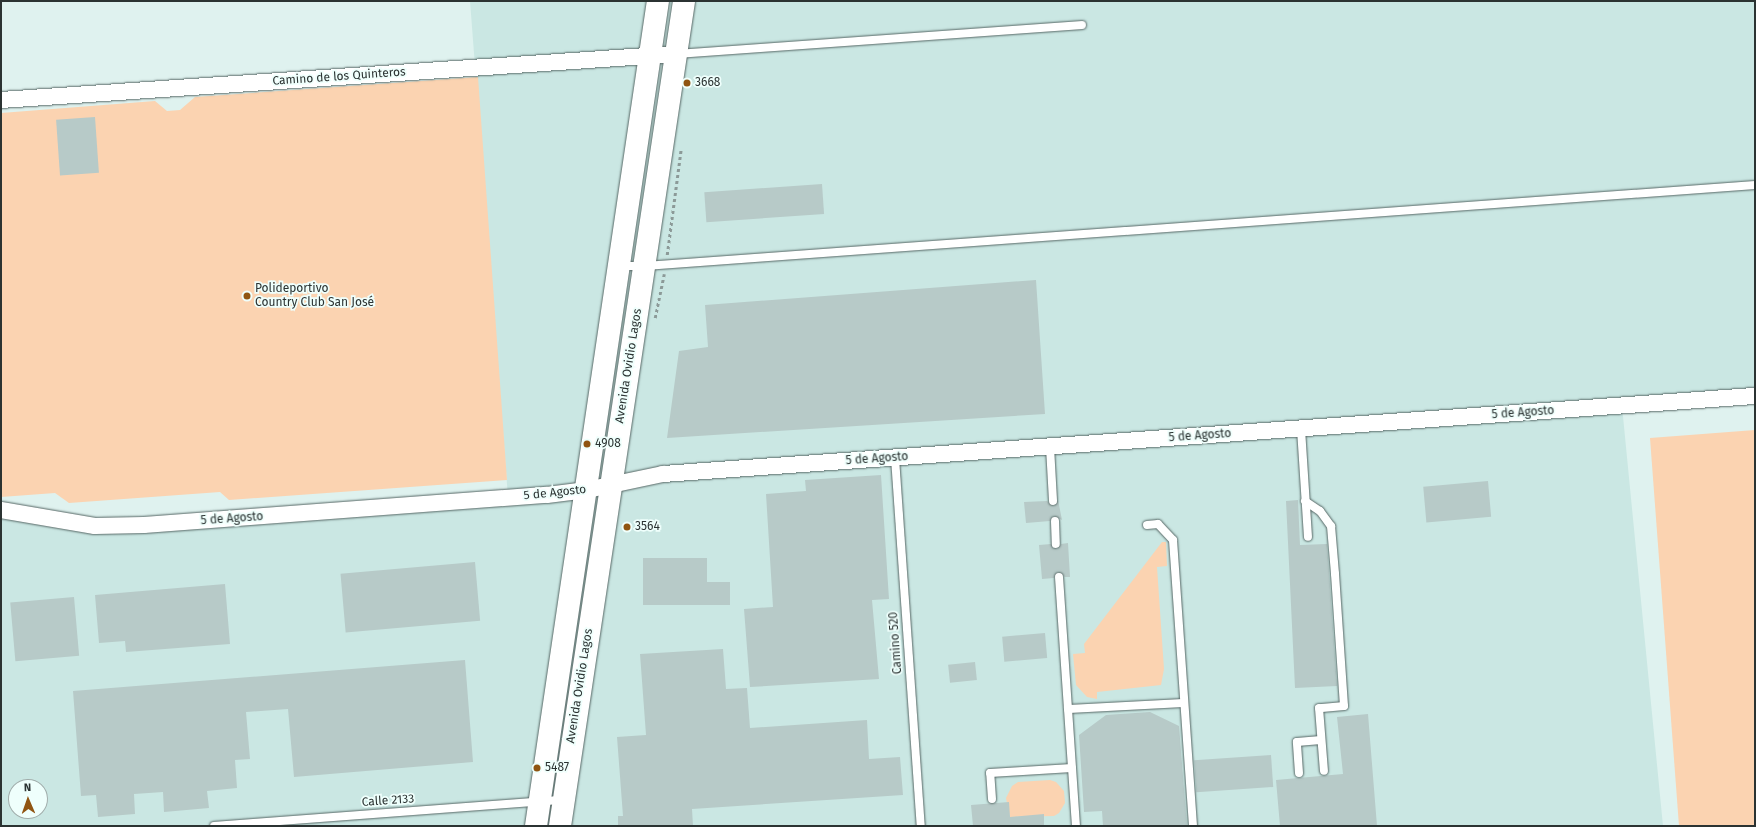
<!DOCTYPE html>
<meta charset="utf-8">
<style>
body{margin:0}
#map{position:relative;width:1756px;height:827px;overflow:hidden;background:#dff2ef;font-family:"Fira Sans",sans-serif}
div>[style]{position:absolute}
.built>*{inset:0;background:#cae7e3}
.green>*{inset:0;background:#fbd3b1}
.building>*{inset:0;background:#b7cac8;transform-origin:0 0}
.path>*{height:2.5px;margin-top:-1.25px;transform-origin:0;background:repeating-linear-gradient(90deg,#8c9a98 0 3px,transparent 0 6px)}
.roads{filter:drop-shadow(0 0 1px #566765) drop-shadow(0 0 1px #566765)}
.lane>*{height:8px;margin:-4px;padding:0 4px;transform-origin:4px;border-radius:4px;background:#fff}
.street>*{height:16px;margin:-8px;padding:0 8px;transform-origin:8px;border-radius:8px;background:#fff}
.primary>*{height:22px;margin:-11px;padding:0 11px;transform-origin:11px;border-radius:11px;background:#fff}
.dots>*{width:11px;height:11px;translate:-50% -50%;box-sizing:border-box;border:2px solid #effffc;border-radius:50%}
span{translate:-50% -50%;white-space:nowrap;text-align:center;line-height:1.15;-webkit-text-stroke:3.5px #effffc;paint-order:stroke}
.street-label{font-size:12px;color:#2b3332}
.poi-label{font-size:12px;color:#2b3332}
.left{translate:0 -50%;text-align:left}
.frame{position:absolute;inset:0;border:2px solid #2b3332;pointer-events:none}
.north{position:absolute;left:8px;top:779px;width:40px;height:40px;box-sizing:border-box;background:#effffc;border:1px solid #a1adab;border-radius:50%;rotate:358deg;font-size:11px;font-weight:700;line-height:16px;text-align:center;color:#2b3332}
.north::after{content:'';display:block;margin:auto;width:14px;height:18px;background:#905512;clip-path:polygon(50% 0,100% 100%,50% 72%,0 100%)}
</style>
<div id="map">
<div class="built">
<div style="clip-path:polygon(evenodd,470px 1px,1755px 1px,1755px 396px,1622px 406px,1663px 826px,1px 826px,1px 510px,95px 526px,508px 497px,470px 1px,16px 787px,40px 787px,40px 811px,16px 811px,16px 787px)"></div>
</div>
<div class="green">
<div style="clip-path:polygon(478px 77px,507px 480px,229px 500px,220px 492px,69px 503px,55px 493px,1px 497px,1px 113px,155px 101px,167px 111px,180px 110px,195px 97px)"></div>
<div style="clip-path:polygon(1755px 430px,1755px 826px,1679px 826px,1650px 438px)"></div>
<div style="clip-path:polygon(1162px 542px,1166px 542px,1167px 566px,1157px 567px,1164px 669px,1161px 685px,1097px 692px,1097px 699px,1087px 697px,1076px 685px,1073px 654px,1085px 653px,1084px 644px)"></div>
<div style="clip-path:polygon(1050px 780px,1056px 782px,1064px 791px,1065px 803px,1059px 813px,1054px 816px,1010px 817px,1006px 798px,1012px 786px,1018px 782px)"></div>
</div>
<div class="building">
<div style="left:95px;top:117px;width:56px;height:39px;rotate:86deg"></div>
<div style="left:822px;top:184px;width:30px;height:118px;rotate:86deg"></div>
<div style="clip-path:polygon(1036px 280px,1045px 414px,667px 438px,679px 351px,708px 347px,705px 305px)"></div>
<div style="clip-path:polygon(881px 475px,889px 599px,872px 600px,879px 679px,750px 687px,744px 609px,773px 607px,766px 494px,806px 491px,805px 480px)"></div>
<div style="left:1488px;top:481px;width:36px;height:65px;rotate:85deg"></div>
<div style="clip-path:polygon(1058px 500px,1062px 520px,1054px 516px,1050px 521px,1026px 523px,1024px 502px,1047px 501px,1054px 506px)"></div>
<div style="clip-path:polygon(1298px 500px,1300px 545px,1327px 544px,1337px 686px,1295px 688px,1286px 501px)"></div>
<div style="clip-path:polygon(1068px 543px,1070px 577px,1065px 577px,1058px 572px,1054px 578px,1042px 579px,1039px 545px,1051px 544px,1057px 549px,1061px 544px)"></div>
<div style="clip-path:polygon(643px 558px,707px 558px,707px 582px,730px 582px,730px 605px,643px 605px)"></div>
<div style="left:475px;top:562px;width:59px;height:135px;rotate:85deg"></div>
<div style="clip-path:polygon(225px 584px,230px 644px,126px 652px,125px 641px,99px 643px,95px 595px)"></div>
<div style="left:74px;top:597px;width:59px;height:64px;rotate:85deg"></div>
<div style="left:1045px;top:633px;width:25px;height:43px;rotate:85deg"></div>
<div style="clip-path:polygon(723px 649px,726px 689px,747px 688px,750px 728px,867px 720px,869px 759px,900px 757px,903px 795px,692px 809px,693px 826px,618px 826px,618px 816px,623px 816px,617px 737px,646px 735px,640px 654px)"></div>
<div style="clip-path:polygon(465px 660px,473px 762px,294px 777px,288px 709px,246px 712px,250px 759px,235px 760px,237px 788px,207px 791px,209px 808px,164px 812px,163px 792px,134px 794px,135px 814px,98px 817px,96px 795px,81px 796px,73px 691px)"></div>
<div style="left:975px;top:662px;width:18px;height:27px;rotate:84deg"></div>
<div style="clip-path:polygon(1150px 712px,1179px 726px,1187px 826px,1103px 826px,1102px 811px,1084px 812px,1079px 735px,1106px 715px)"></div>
<div style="clip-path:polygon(1368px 714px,1377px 826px,1280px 826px,1276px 780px,1343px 774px,1337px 717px)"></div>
<div style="left:1271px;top:755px;width:32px;height:77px;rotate:86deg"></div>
<div style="clip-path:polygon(1009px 802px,1010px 817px,1044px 814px,1044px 826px,973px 826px,971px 805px)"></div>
</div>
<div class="path">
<div style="left:667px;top:255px;width:107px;rotate:-82.5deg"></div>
<div style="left:655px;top:318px;width:45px;rotate:-78.4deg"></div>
</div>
<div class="roads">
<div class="lane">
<div style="left:677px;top:54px;width:406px;rotate:-4.1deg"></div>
<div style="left:620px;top:266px;width:25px"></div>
<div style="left:645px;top:266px;width:1113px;rotate:-4.17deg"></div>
<div style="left:1301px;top:429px;width:108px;rotate:86.3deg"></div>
<div style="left:1050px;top:447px;width:54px;rotate:86.8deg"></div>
<div style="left:895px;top:458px;width:369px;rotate:86deg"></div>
<div style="left:1305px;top:501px;width:18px;rotate:34deg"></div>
<div style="left:1320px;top:511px;width:19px;rotate:54deg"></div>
<div style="left:1331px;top:526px;width:48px;rotate:85.2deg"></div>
<div style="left:1335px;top:574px;width:132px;rotate:86.1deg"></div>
<div style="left:1344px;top:706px;width:25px;rotate:175deg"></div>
<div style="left:1319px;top:708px;width:63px;rotate:85.5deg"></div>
<div style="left:1055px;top:521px;width:23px;rotate:88deg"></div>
<div style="left:1147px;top:525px;width:11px;rotate:-5deg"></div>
<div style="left:1158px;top:524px;width:22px;rotate:47deg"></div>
<div style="left:1173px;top:540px;width:287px;rotate:86deg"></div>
<div style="left:1059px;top:577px;width:250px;rotate:86.1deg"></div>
<div style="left:1068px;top:709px;width:116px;rotate:-3deg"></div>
<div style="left:1299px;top:773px;width:31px;rotate:-94deg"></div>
<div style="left:1297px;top:742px;width:24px;rotate:-5deg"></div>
<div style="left:992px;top:799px;width:26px;rotate:-94deg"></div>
<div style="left:990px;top:773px;width:82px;rotate:-3.5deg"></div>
<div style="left:214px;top:826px;width:349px;rotate:-4.3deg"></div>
</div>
<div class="street">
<div style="left:1px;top:100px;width:677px;rotate:-3.9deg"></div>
<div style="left:1px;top:510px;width:95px;rotate:9.7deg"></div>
<div style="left:95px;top:526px;width:49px;rotate:-1.2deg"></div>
<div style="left:144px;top:525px;width:404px;rotate:-4.3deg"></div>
<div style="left:547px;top:495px;width:40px;rotate:-7.1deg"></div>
<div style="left:587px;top:490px;width:78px;rotate:-11.9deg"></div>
<div style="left:663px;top:474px;width:1095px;rotate:-4.09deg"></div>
</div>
<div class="primary">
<div style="left:536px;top:826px;width:834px;rotate:-81.59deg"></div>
<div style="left:560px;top:826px;width:834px;rotate:-81.45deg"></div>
</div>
</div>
<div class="dots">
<div style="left:687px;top:83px;background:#905512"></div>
<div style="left:247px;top:296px;background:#905512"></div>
<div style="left:587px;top:444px;background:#905512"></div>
<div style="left:627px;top:527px;background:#905512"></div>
<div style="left:537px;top:768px;background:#905512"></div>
</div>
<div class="street-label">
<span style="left:339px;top:77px;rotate:-4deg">Camino de los Quinteros</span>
<span style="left:629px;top:366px;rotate:-81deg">Avenida Ovidio Lagos</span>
<span style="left:1523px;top:413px;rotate:-4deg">5 de Agosto</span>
<span style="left:1200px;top:436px;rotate:-4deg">5 de Agosto</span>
<span style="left:877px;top:459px;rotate:-4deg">5 de Agosto</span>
<span style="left:555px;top:493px;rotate:-6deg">5 de Agosto</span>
<span style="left:232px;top:519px;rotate:-4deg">5 de Agosto</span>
<span style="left:896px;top:643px;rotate:-94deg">Camino 520</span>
<span style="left:580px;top:686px;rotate:-81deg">Avenida Ovidio Lagos</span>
<span style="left:388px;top:801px;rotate:-4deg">Calle 2133</span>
</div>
<div class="poi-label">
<span class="left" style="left:695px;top:83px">3668</span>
<span class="left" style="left:255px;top:296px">Polideportivo<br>Country Club San José</span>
<span class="left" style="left:595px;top:444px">4908</span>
<span class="left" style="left:635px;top:527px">3564</span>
<span class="left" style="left:545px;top:768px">5487</span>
</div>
<div class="frame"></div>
<div class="north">N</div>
</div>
